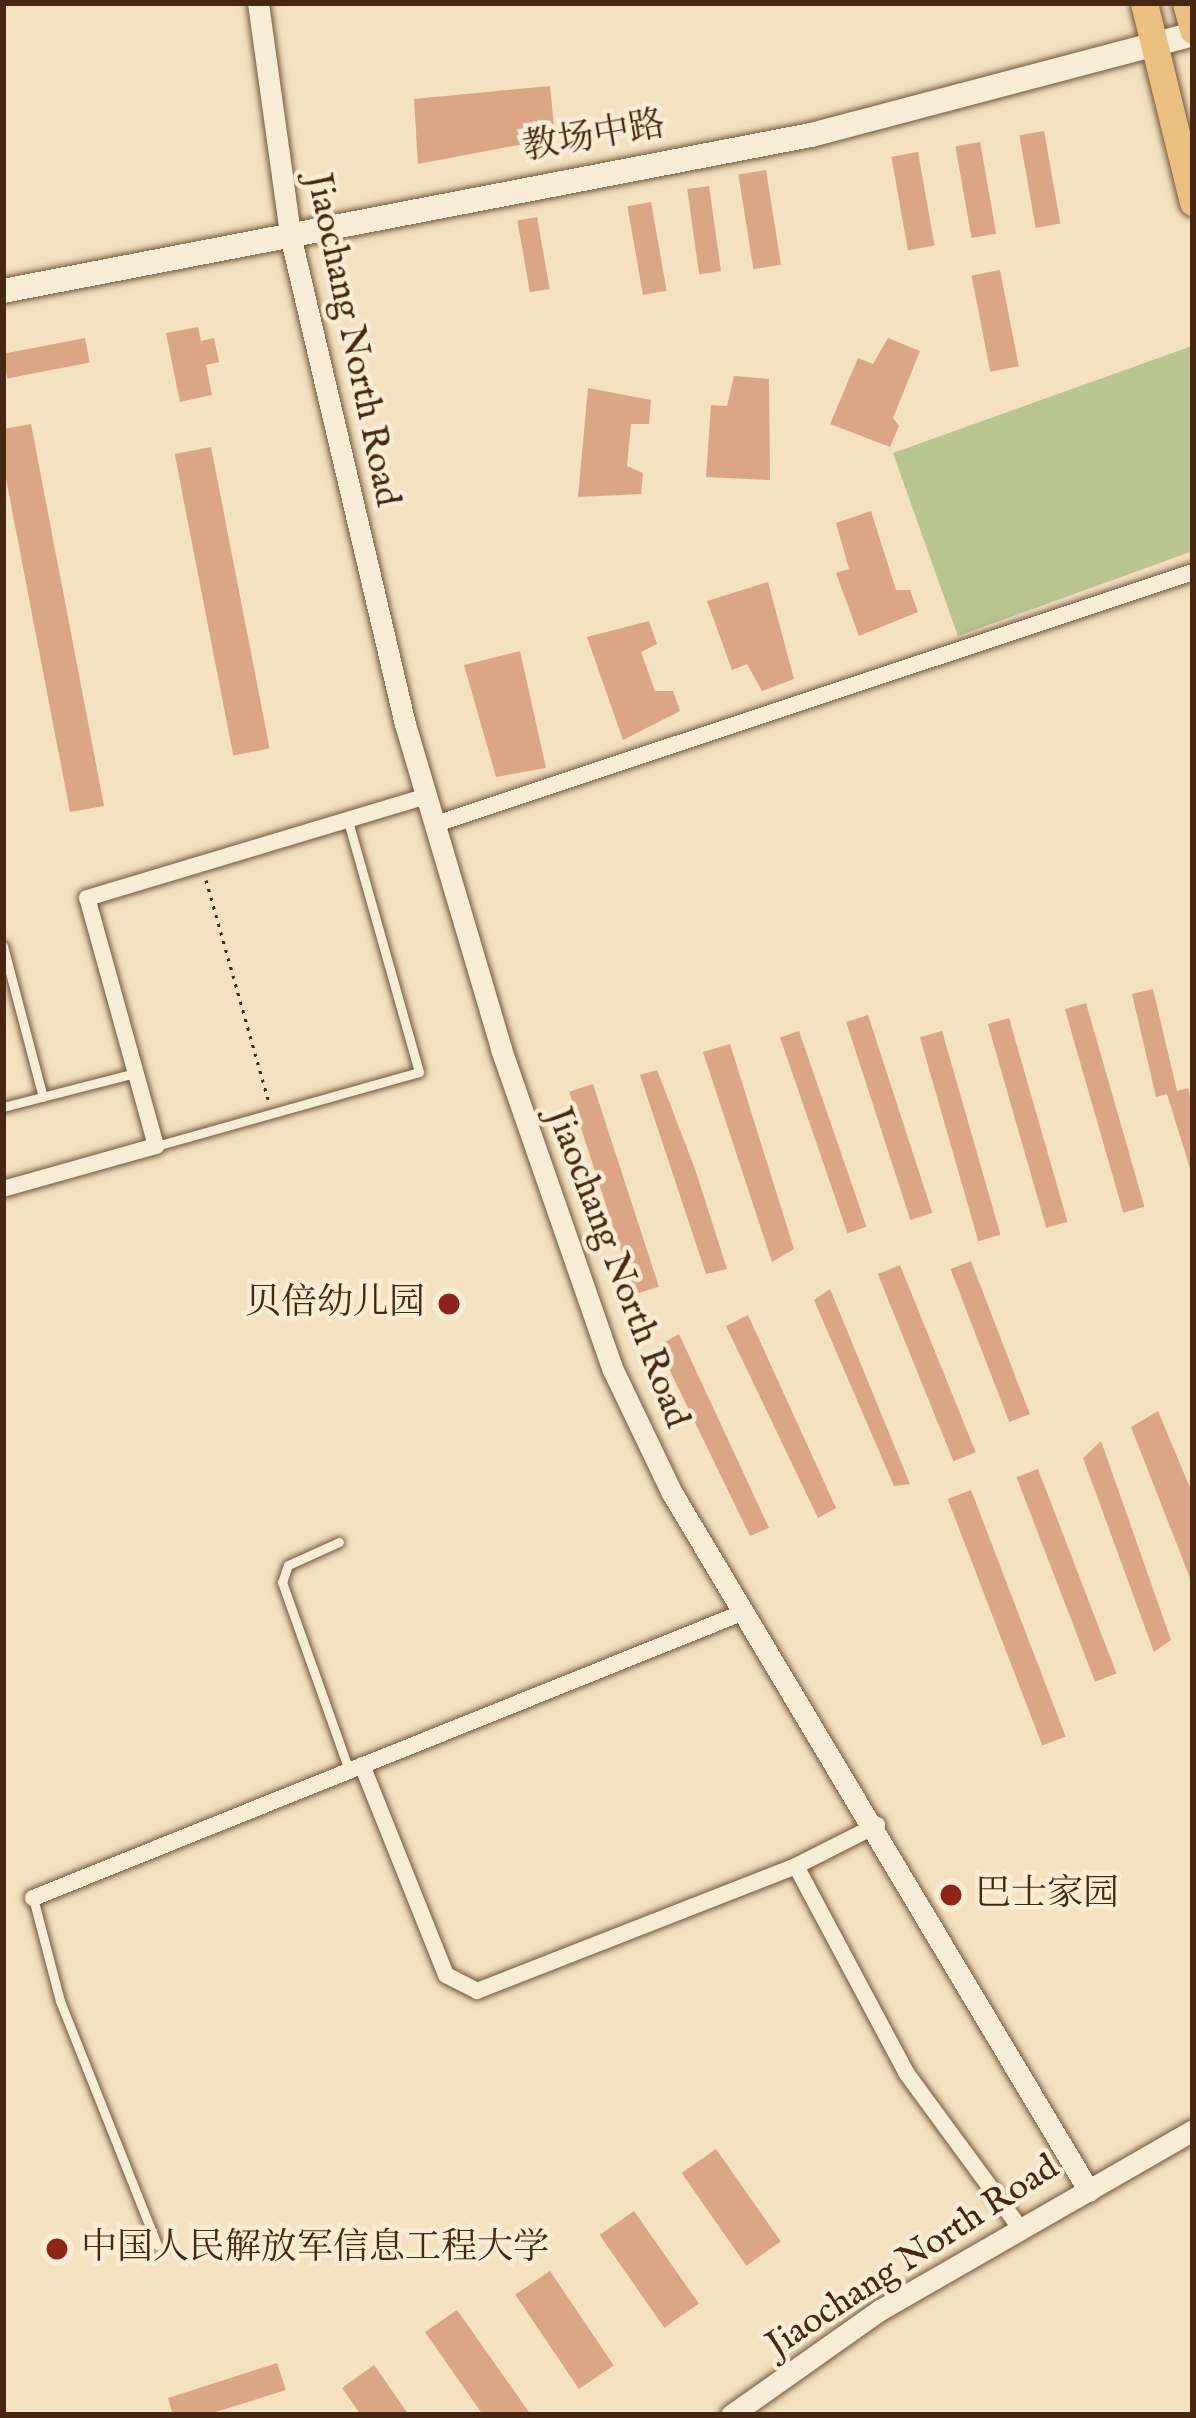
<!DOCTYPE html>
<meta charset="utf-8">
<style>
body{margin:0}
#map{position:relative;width:1196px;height:2418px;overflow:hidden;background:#f3e1bf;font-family:"IM FELL English","Noto Serif SC",serif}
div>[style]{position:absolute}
.green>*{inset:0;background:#bac392}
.building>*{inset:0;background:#dba686;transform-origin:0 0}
.path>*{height:3px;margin-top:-1.5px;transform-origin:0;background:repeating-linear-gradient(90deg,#472711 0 3px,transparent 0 9px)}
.roads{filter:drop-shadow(0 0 3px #72563c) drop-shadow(0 0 3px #72563c)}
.service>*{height:9px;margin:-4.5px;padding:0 4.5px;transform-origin:4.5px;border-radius:4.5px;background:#f7ecd5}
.minor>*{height:16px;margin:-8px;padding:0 8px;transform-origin:8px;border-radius:8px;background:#f7ecd5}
.tertiary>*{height:21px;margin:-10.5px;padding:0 10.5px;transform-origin:10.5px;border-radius:10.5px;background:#f7ecd5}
.secondary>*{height:24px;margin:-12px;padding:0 12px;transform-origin:12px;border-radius:12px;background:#f7ecd5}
.trunk>*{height:27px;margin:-13.5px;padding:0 13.5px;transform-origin:13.5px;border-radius:13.5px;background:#eac080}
.dots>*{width:33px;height:33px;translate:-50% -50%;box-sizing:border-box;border:6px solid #f7ecd5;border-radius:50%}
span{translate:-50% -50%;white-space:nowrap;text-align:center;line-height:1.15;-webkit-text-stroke:9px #f7ecd5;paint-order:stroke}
.street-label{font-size:36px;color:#472711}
.poi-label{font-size:36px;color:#472711}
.right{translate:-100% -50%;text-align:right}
.left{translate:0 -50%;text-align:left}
.frame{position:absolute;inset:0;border:6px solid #472711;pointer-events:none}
</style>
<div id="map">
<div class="green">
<div style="clip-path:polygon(1192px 346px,1193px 551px,958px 636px,893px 453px)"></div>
</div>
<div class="building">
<div style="clip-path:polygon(550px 86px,555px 138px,418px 164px,414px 99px)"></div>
<div style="left:1044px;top:131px;width:94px;height:25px;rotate:80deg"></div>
<div style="left:980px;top:142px;width:93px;height:25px;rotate:80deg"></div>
<div style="left:918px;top:152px;width:95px;height:27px;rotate:80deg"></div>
<div style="left:766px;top:170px;width:96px;height:28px;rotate:81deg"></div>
<div style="left:709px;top:186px;width:86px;height:22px;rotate:82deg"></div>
<div style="left:651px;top:202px;width:90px;height:24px;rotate:80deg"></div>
<div style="left:537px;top:217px;width:73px;height:20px;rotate:80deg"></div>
<div style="left:1000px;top:270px;width:98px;height:29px;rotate:79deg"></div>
<div style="clip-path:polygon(198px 327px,201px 341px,214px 338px,219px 362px,206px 365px,212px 395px,180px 402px,166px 333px)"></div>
<div style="left:85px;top:338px;width:25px;height:84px;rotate:79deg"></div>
<div style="clip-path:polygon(888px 338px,920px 351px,893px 418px,899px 426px,890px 447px,830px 424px,858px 358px,873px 364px)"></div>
<div style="clip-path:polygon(734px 376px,769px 379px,770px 480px,706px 477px,711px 405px,727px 406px)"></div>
<div style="clip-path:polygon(588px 388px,651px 400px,649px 424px,631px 424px,627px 466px,643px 473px,641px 494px,578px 497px)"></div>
<div style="clip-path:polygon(31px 424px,104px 806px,70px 812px,3px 463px,3px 429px)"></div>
<div style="left:211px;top:447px;width:307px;height:37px;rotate:79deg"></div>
<div style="clip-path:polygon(871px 511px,896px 590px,910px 590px,918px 612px,859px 636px,836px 573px,849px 569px,836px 523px)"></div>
<div style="clip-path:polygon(768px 582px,794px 679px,762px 691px,747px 664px,732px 670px,707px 601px)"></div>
<div style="clip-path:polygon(649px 621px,657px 644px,641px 652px,655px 691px,673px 691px,680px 711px,623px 740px,587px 637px)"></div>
<div style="clip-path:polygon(520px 651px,546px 768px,496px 777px,464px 665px)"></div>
<div style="clip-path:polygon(1153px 989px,1177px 1091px,1188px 1088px,1193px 1110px,1193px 1178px,1167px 1094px,1156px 1097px,1132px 994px)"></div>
<div style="left:1086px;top:1003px;width:212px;height:22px;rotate:74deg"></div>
<div style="left:868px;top:1015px;width:208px;height:23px;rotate:72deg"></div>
<div style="left:1009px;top:1018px;width:212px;height:22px;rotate:74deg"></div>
<div style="left:799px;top:1031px;width:207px;height:20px;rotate:71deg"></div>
<div style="left:942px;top:1031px;width:212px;height:23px;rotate:74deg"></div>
<div style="clip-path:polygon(730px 1044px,794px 1249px,772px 1262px,703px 1052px)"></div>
<div style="clip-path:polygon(657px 1070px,695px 1169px,727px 1269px,706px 1274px,640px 1075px)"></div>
<div style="left:593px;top:1084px;width:213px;height:25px;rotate:72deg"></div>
<div style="left:971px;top:1261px;width:164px;height:22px;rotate:69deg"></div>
<div style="left:900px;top:1265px;width:202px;height:24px;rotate:68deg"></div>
<div style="clip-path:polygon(830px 1289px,910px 1484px,894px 1486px,814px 1300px)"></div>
<div style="clip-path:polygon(748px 1315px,836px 1508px,818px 1518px,726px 1326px)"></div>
<div style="clip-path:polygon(679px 1334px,769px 1528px,750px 1536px,658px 1346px)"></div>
<div style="clip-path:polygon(1158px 1411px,1193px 1495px,1192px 1583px,1131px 1427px)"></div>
<div style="clip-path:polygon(1101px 1441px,1171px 1640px,1154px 1652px,1083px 1458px)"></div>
<div style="left:1038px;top:1469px;width:219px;height:23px;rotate:69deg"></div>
<div style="left:971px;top:1490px;width:264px;height:25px;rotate:69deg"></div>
<div style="left:716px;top:2149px;width:113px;height:42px;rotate:55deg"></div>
<div style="left:634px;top:2211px;width:113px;height:42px;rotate:55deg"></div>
<div style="left:550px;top:2271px;width:114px;height:42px;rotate:56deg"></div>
<div style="clip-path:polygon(457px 2310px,531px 2415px,483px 2415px,425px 2332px)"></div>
<div style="clip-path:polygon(277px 2363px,286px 2390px,206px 2415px,173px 2415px,168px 2398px)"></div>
<div style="clip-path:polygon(374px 2365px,409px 2415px,361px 2415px,342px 2388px)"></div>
</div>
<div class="path">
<div style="left:206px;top:880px;width:231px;rotate:74.2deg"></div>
</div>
<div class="roads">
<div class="service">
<div style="left:3px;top:946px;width:156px;rotate:75.2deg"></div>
<div style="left:3px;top:1107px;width:136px;rotate:-14.4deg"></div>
<div style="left:156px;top:1146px;width:273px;rotate:-15.7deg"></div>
<div style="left:419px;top:1072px;width:261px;rotate:-105.8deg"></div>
<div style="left:339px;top:1542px;width:56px;rotate:155.7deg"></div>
<div style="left:288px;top:1565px;width:18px;rotate:109deg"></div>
<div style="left:282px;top:1582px;width:200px;rotate:70.4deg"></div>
<div style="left:33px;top:1898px;width:106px;rotate:75.3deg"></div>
<div style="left:60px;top:2001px;width:263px;rotate:68.3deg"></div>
</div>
<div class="minor">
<div style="left:436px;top:824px;width:798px;rotate:-18.41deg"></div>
<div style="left:3px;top:1189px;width:159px;rotate:-15.7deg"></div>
<div style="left:156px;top:1146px;width:257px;rotate:-105.5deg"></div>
<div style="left:87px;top:898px;width:356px;rotate:-16.7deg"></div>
<div style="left:362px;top:1765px;width:226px;rotate:68.2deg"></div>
<div style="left:446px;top:1975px;width:35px;rotate:27deg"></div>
<div style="left:477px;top:1991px;width:343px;rotate:-21.4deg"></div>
<div style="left:796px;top:1866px;width:91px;rotate:-26.8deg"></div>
<div style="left:796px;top:1866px;width:236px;rotate:61.9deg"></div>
<div style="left:907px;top:2074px;width:192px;rotate:53.7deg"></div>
<div style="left:33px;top:1898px;width:766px;rotate:-21.91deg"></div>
</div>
<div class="tertiary">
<div style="left:258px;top:3px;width:234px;rotate:82.1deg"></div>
<div style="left:290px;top:235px;width:502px;rotate:76.77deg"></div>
<div style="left:405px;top:724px;width:339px;rotate:73.5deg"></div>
<div style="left:501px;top:1049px;width:340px;rotate:70.8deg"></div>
<div style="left:613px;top:1370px;width:136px;rotate:64.4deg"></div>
<div style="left:672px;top:1493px;width:813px;rotate:59.15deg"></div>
<div style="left:731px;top:2415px;width:182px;rotate:-35.2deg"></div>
<div style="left:880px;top:2310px;width:361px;rotate:-29.9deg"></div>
</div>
<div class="secondary">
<div style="left:3px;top:291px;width:823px;rotate:-10.93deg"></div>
<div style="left:811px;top:135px;width:395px;rotate:-14.8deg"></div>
</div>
<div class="trunk">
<div style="left:1144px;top:3px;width:205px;rotate:76.2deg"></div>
<div style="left:1186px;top:3px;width:28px;rotate:75deg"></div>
</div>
</div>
<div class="dots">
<div style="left:449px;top:1304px;background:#8f2418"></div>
<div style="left:951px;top:1895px;background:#8f2418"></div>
<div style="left:57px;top:2249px;background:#8f2418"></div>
</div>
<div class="street-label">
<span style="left:594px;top:137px;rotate:-10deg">教场中路</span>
<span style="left:352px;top:340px;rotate:78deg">Jiaochang North Road</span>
<span style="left:617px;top:1268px;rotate:69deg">Jiaochang North Road</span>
<span style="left:913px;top:2257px;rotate:-33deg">Jiaochang North Road</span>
</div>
<div class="poi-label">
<span class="right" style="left:425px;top:1304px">贝倍幼儿园</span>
<span class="left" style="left:975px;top:1895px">巴士家园</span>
<span class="left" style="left:81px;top:2249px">中国人民解放军信息工程大学</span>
</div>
<div class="frame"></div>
</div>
